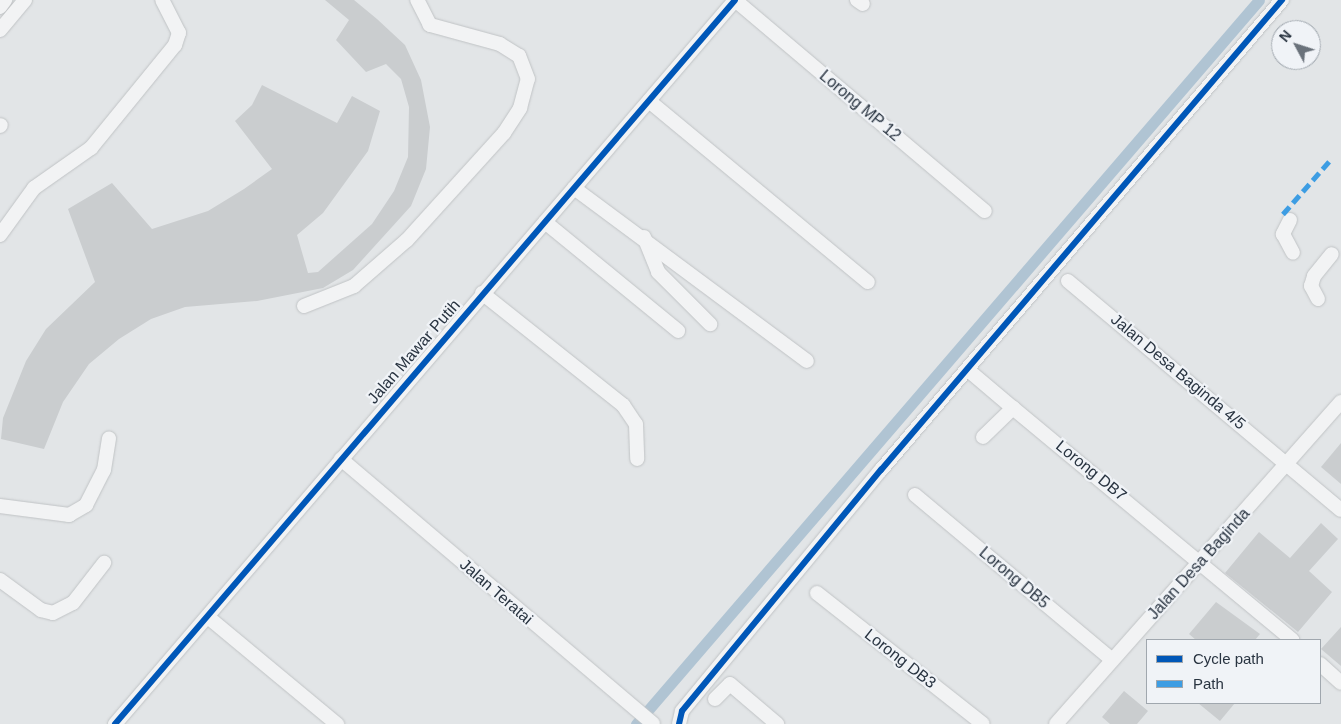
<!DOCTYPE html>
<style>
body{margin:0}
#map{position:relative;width:1341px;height:724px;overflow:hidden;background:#e2e5e7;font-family:Helvetica,sans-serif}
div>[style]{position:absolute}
.canal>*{height:11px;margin:-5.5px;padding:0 5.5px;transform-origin:5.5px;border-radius:5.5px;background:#b0c4d3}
.building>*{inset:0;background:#cacdcf}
.roads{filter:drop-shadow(0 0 1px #c0c3c5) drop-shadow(0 0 1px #c0c3c5)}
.minor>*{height:14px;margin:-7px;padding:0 7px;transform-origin:7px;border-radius:7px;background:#f2f3f4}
.quiet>*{height:5px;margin-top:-2.5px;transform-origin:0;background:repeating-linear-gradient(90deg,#3d9de3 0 10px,transparent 0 15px)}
.cycleway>*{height:6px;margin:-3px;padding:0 3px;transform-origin:3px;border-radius:3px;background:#0057b8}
span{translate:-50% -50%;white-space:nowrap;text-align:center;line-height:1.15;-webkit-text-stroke:4.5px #f0f3f7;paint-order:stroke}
.street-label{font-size:16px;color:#293441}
.legend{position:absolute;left:1146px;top:639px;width:175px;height:65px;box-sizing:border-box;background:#f0f3f7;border:1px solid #a0a7ae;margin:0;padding:6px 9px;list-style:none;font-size:15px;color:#293441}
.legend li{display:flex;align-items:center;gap:10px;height:25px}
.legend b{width:25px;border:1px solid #a0a7ae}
.north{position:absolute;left:1271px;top:20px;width:50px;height:50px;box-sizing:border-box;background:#f0f3f7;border:1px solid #a0a7ae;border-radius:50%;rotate:310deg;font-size:14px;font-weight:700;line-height:20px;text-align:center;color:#293441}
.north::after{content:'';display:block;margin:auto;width:18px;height:22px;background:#6a727b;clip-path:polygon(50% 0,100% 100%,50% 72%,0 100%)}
</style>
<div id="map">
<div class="canal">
<div style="left:636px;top:724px;width:955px;rotate:-49.29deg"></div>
</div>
<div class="building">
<div style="clip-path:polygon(325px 0,354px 0,377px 19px,405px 45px,421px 80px,430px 127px,426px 169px,411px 206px,353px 270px,323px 288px,257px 301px,185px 307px,151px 319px,119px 339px,89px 364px,63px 402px,44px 449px,1px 439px,3px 418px,26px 361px,46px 329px,95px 282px,68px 209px,112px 183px,152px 229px,208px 211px,244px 189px,272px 169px,235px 121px,252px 105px,262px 85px,337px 123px,352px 96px,380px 111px,368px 151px,323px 213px,297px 235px,308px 273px,318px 272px,372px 224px,394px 191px,408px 157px,409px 107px,401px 79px,386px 64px,366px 72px,336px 40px,349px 20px)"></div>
<div style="clip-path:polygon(1341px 443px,1341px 484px,1321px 467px)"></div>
<div style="clip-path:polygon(1321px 523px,1338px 539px,1309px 571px,1332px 592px,1298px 632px,1225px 573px,1259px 532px,1290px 558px)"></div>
<div style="clip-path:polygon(1216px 602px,1260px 634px,1255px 640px,1196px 640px,1189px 634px)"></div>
<div style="clip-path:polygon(1341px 627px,1341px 666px,1321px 649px)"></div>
<div style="clip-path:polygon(1124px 691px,1148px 711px,1137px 724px,1110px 724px,1102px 717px)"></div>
<div style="clip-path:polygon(1198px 703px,1235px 703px,1220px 721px)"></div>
</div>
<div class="roads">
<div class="minor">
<div style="left:735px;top:0;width:327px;rotate:40.2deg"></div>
<div style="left:857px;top:0;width:7px;rotate:34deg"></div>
<div style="left:0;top:7px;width:9px;rotate:-54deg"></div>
<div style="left:0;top:30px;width:39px;rotate:-50deg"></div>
<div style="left:649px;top:101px;width:284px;rotate:39.6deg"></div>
<div style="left:0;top:126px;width:1px;rotate:-45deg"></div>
<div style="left:574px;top:188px;width:290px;rotate:36.6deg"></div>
<div style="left:1290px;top:220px;width:16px;rotate:117deg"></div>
<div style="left:1283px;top:234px;width:21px;rotate:62deg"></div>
<div style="left:545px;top:222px;width:172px;rotate:39.3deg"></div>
<div style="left:0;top:235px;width:58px;rotate:-54.1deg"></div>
<div style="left:34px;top:188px;width:70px;rotate:-35.1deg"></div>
<div style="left:91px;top:148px;width:133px;rotate:-50.8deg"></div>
<div style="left:175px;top:45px;width:13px;rotate:-72deg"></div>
<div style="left:179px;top:33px;width:37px;rotate:-117deg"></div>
<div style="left:644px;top:237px;width:38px;rotate:68deg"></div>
<div style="left:658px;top:272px;width:74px;rotate:45deg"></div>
<div style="left:1068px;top:281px;width:356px;rotate:40deg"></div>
<div style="left:482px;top:293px;width:180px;rotate:38.5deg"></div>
<div style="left:623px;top:405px;width:23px;rotate:56deg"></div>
<div style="left:636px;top:424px;width:35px;rotate:88deg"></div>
<div style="left:1318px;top:299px;width:15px;rotate:-118deg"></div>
<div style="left:1311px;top:286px;width:10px;rotate:-73deg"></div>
<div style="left:1314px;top:276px;width:28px;rotate:-51deg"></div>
<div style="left:304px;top:306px;width:54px;rotate:-21.8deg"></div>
<div style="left:354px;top:286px;width:70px;rotate:-41deg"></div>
<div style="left:407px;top:240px;width:144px;rotate:-47.8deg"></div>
<div style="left:504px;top:133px;width:30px;rotate:-57deg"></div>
<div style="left:520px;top:108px;width:30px;rotate:-75deg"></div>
<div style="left:528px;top:79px;width:25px;rotate:-111deg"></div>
<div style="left:519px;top:56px;width:22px;rotate:-148deg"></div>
<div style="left:500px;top:44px;width:73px;rotate:-164.8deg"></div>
<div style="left:430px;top:25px;width:28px;rotate:-117deg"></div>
<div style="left:968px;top:370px;width:59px;rotate:40.2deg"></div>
<div style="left:983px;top:437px;width:42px;rotate:-44deg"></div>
<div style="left:1013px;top:408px;width:363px;rotate:39.7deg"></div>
<div style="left:341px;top:459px;width:409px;rotate:40.3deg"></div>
<div style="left:915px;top:495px;width:257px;rotate:39.9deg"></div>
<div style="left:0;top:506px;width:70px;rotate:7.4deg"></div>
<div style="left:69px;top:515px;width:20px;rotate:-30deg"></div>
<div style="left:86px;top:505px;width:39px;rotate:-63deg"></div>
<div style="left:104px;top:470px;width:32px;rotate:-81deg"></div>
<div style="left:0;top:580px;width:51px;rotate:36.2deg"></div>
<div style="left:41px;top:610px;width:12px;rotate:14deg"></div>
<div style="left:53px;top:613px;width:22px;rotate:-27deg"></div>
<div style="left:73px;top:603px;width:51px;rotate:-52.2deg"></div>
<div style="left:817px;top:593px;width:211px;rotate:38.3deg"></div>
<div style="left:208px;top:617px;width:168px;rotate:39.7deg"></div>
<div style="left:1320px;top:664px;width:28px;rotate:42deg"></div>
<div style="left:715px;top:699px;width:21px;rotate:-45deg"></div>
<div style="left:730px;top:684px;width:62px;rotate:40.4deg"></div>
<div style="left:115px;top:724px;width:953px;rotate:-49.42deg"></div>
<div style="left:679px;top:724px;width:13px;rotate:-77deg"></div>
<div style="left:682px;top:711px;width:313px;rotate:-50.5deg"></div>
<div style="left:881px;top:470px;width:618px;rotate:-49.53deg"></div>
<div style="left:1056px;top:724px;width:430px;rotate:-48.5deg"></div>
</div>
</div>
<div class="quiet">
<div style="left:1283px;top:214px;width:74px;rotate:-48.8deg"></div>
</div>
<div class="cycleway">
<div style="left:115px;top:724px;width:953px;rotate:-49.42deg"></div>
<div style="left:679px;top:724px;width:13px;rotate:-77deg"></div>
<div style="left:682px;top:711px;width:313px;rotate:-50.5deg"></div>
<div style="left:881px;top:470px;width:618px;rotate:-49.53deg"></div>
</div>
<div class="street-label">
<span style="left:860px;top:106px;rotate:40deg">Lorong MP 12</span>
<span style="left:414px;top:352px;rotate:-49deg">Jalan Mawar Putih</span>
<span style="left:1178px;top:372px;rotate:40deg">Jalan Desa Baginda 4/5</span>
<span style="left:1091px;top:471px;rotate:39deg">Lorong DB7</span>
<span style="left:1199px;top:564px;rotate:-48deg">Jalan Desa Baginda</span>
<span style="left:1014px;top:578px;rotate:40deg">Lorong DB5</span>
<span style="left:496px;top:592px;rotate:41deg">Jalan Teratai</span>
<span style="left:900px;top:659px;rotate:38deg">Lorong DB3</span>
</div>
<ul class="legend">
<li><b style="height:6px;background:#0057b8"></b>Cycle path</li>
<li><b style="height:6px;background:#3d9de3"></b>Path</li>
</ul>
<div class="north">N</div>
</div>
